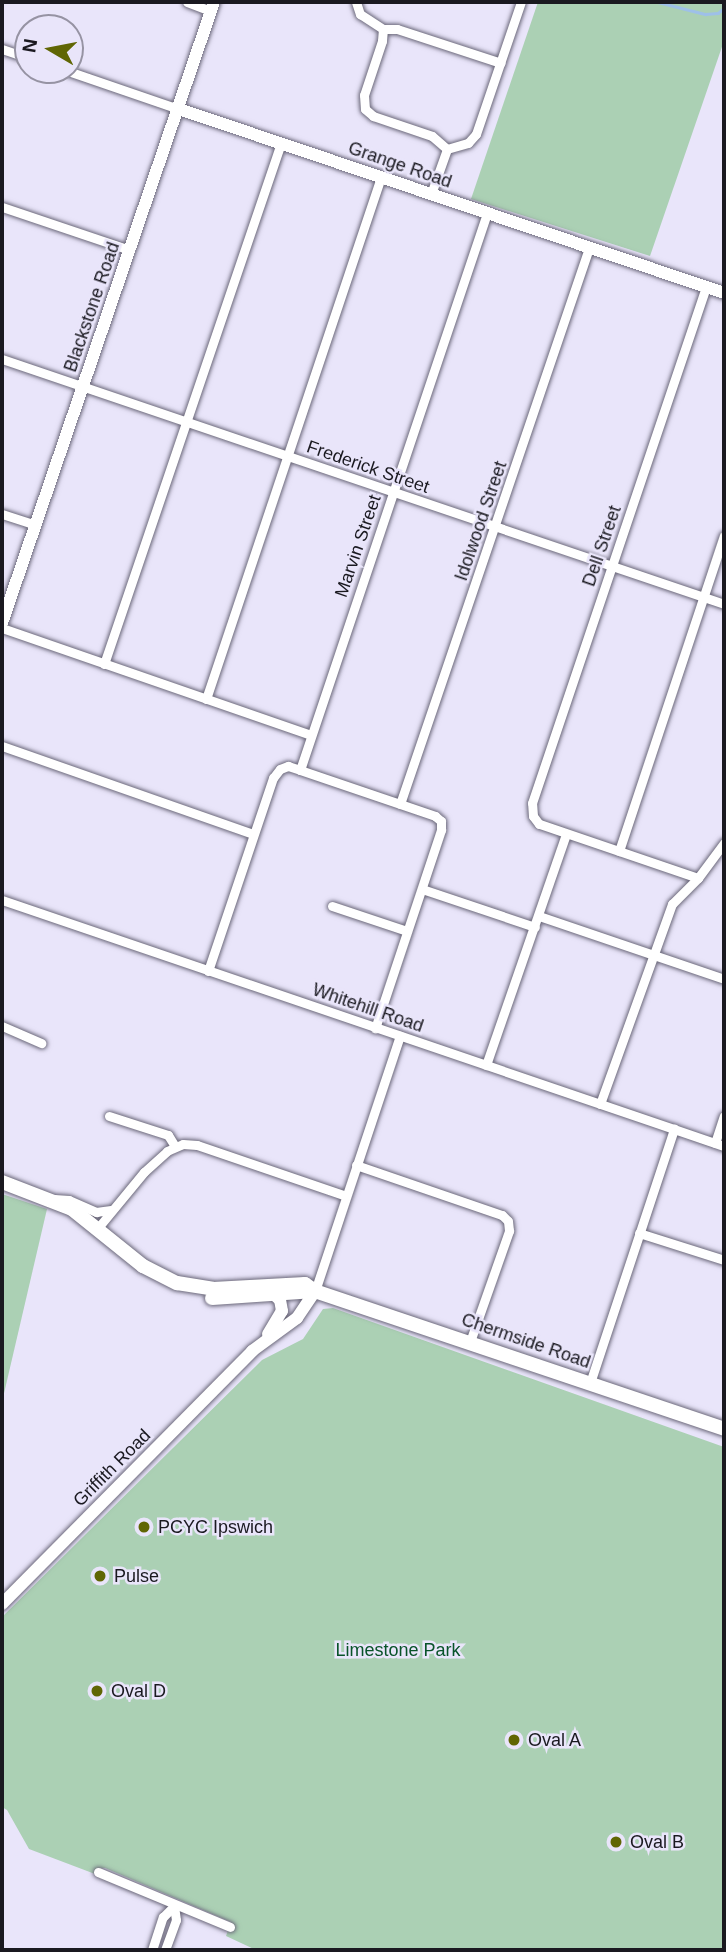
<!DOCTYPE html>
<style>
body{margin:0}
#map{position:relative;width:726px;height:1952px;overflow:hidden;background:#e9e5fa;font-family:Arial,sans-serif}
div>[style]{position:absolute}
.green>*{inset:0;background:#abd0b4}
.stream>*{height:2.5px;margin:-1.25px;padding:0 1.25px;transform-origin:1.25px;border-radius:1.25px;background:#9ec0e8}
.roads{filter:drop-shadow(0 0 2px #6b687a) drop-shadow(0 0 2px #6b687a)}
.street>*{height:9px;margin:-4.5px;padding:0 4.5px;transform-origin:4.5px;border-radius:4.5px;background:#fff}
.secondary>*{height:12px;margin:-6px;padding:0 6px;transform-origin:6px;border-radius:6px;background:#fff}
.primary>*{height:14px;margin:-7px;padding:0 7px;transform-origin:7px;border-radius:7px;background:#fff}
.dots>*{width:19px;height:19px;translate:-50% -50%;box-sizing:border-box;border:4px solid #e9e5fa;border-radius:50%}
span{translate:-50% -50%;white-space:nowrap;text-align:center;line-height:1.15;-webkit-text-stroke:5px #e9e5fa;paint-order:stroke}
.street-label{font-size:18px;color:#1a1920}
.poi-label{font-size:18px;color:#1a1920}
.left{translate:0 -50%;text-align:left}
.park-label{font-size:18px;color:#085329}
.frame{position:absolute;inset:0;border:4px solid #1a1920;pointer-events:none}
.north{position:absolute;left:14px;top:14px;width:70px;height:70px;box-sizing:border-box;background:#e9e5fa;border:2px solid #9693a3;border-radius:50%;rotate:280deg;font-size:19px;font-weight:700;line-height:28px;text-align:center;color:#1a1920}
.north::after{content:'';display:block;margin:auto;width:24px;height:32px;background:#606604;clip-path:polygon(50% 0,100% 100%,50% 72%,0 100%)}
</style>
<div id="map">
<div class="green">
<div style="clip-path:polygon(538px 2px,724px 2px,724px 41px,650px 256px,471px 199px)"></div>
<div style="clip-path:polygon(2px 1194px,47px 1209px,2px 1402px)"></div>
<div style="clip-path:polygon(333px 1308px,724px 1447px,724px 1950px,256px 1950px,226px 1936px,231px 1922px,105px 1868px,97px 1869px,95px 1874px,29px 1849px,7px 1810px,2px 1807px,2px 1617px,262px 1360px,303px 1339px,323px 1309px)"></div>
</div>
<div class="stream">
<div style="left:658px;top:2px;width:49px;rotate:14.3deg"></div>
<div style="left:705px;top:14px;width:13px;rotate:-4deg"></div>
<div style="left:718px;top:13px;width:8px;rotate:-40deg"></div>
</div>
<div class="roads">
<div class="street">
<div style="left:187px;top:2px;width:26px;rotate:21deg"></div>
<div style="left:356px;top:2px;width:13px;rotate:72deg"></div>
<div style="left:360px;top:14px;width:27px;rotate:33deg"></div>
<div style="left:383px;top:29px;width:12px;rotate:95deg"></div>
<div style="left:382px;top:41px;width:57px;rotate:108.4deg"></div>
<div style="left:364px;top:95px;width:14px;rotate:86deg"></div>
<div style="left:365px;top:109px;width:11px;rotate:41deg"></div>
<div style="left:373px;top:116px;width:62px;rotate:18.7deg"></div>
<div style="left:432px;top:136px;width:20px;rotate:41deg"></div>
<div style="left:383px;top:29px;width:14px"></div>
<div style="left:397px;top:29px;width:109px;rotate:18.1deg"></div>
<div style="left:2px;top:49px;width:28px;rotate:19deg"></div>
<div style="left:65px;top:70px;width:117px;rotate:18.9deg"></div>
<div style="left:431px;top:194px;width:48px;rotate:-70.4deg"></div>
<div style="left:447px;top:149px;width:22px;rotate:-16deg"></div>
<div style="left:468px;top:143px;width:12px;rotate:-48deg"></div>
<div style="left:476px;top:134px;width:139px;rotate:-71.2deg"></div>
<div style="left:2px;top:207px;width:135px;rotate:18.6deg"></div>
<div style="left:2px;top:359px;width:762px;rotate:18.74deg"></div>
<div style="left:2px;top:514px;width:35px;rotate:18deg"></div>
<div style="left:2px;top:628px;width:327px;rotate:19.1deg"></div>
<div style="left:104px;top:664px;width:550px;rotate:-71.24deg"></div>
<div style="left:206px;top:699px;width:551px;rotate:-71.47deg"></div>
<div style="left:2px;top:746px;width:266px;rotate:19.3deg"></div>
<div style="left:300px;top:770px;width:588px;rotate:-71.44deg"></div>
<div style="left:400px;top:804px;width:587px;rotate:-71.23deg"></div>
<div style="left:619px;top:851px;width:332px;rotate:-71.6deg"></div>
<div style="left:698px;top:878px;width:168px;rotate:-161.2deg"></div>
<div style="left:539px;top:824px;width:10px;rotate:-127deg"></div>
<div style="left:533px;top:816px;width:13px;rotate:-94deg"></div>
<div style="left:532px;top:803px;width:545px;rotate:-71.37deg"></div>
<div style="left:422px;top:889px;width:119px;rotate:18.6deg"></div>
<div style="left:2px;top:900px;width:763px;rotate:18.82deg"></div>
<div style="left:332px;top:906px;width:79px;rotate:18.4deg"></div>
<div style="left:539px;top:916px;width:195px;rotate:18.8deg"></div>
<div style="left:208px;top:971px;width:204px;rotate:-71.4deg"></div>
<div style="left:273px;top:778px;width:11px;rotate:-52deg"></div>
<div style="left:280px;top:769px;width:9px;rotate:-21deg"></div>
<div style="left:288px;top:766px;width:13px;rotate:18deg"></div>
<div style="left:300px;top:770px;width:143px;rotate:18.8deg"></div>
<div style="left:435px;top:816px;width:8px;rotate:40deg"></div>
<div style="left:441px;top:821px;width:9px;rotate:90deg"></div>
<div style="left:441px;top:830px;width:209px;rotate:108.4deg"></div>
<div style="left:2px;top:1026px;width:43px;rotate:23.6deg"></div>
<div style="left:486px;top:1065px;width:244px;rotate:-70.9deg"></div>
<div style="left:600px;top:1104px;width:213px;rotate:-70.2deg"></div>
<div style="left:672px;top:904px;width:37px;rotate:-45deg"></div>
<div style="left:698px;top:878px;width:44px;rotate:-53.4deg"></div>
<div style="left:109px;top:1116px;width:62px;rotate:17.9deg"></div>
<div style="left:168px;top:1135px;width:13px;rotate:58deg"></div>
<div style="left:715px;top:1143px;width:28px;rotate:-72deg"></div>
<div style="left:356px;top:1165px;width:154px;rotate:18.9deg"></div>
<div style="left:502px;top:1215px;width:8px;rotate:45deg"></div>
<div style="left:508px;top:1221px;width:10px;rotate:84deg"></div>
<div style="left:509px;top:1231px;width:118px;rotate:109.4deg"></div>
<div style="left:54px;top:1199px;width:15px;rotate:4deg"></div>
<div style="left:69px;top:1200px;width:30px;rotate:24deg"></div>
<div style="left:96px;top:1212px;width:15px;rotate:-8deg"></div>
<div style="left:97px;top:1229px;width:74px;rotate:-50.5deg"></div>
<div style="left:144px;top:1172px;width:31px;rotate:-42deg"></div>
<div style="left:167px;top:1151px;width:17px;rotate:-24deg"></div>
<div style="left:183px;top:1144px;width:14px;rotate:4deg"></div>
<div style="left:197px;top:1145px;width:157px;rotate:18.9deg"></div>
<div style="left:639px;top:1233px;width:89px;rotate:17.6deg"></div>
<div style="left:315px;top:1291px;width:269px;rotate:-71.6deg"></div>
<div style="left:590px;top:1383px;width:268px;rotate:-71.7deg"></div>
<div style="left:98px;top:1872px;width:143px;rotate:22.6deg"></div>
<div style="left:152px;top:1950px;width:35px;rotate:-72deg"></div>
<div style="left:163px;top:1917px;width:16px;rotate:-45deg"></div>
<div style="left:165px;top:1950px;width:32px;rotate:-70deg"></div>
<div style="left:176px;top:1920px;width:14px;rotate:-98deg"></div>
</div>
<div class="secondary">
<div style="left:176px;top:108px;width:578px;rotate:18.65deg"></div>
<div style="left:2px;top:623px;width:656px;rotate:-71.15deg"></div>
<div style="left:268px;top:1334px;width:27px;rotate:-59deg"></div>
<div style="left:282px;top:1311px;width:11px;rotate:-100deg"></div>
<div style="left:280px;top:1300px;width:9px;rotate:-139deg"></div>
<div style="left:2px;top:1604px;width:356px;rotate:-45.3deg"></div>
<div style="left:252px;top:1351px;width:56px;rotate:-36.3deg"></div>
<div style="left:297px;top:1318px;width:32px;rotate:-56deg"></div>
</div>
<div class="primary">
<div style="left:2px;top:1182px;width:75px;rotate:21.1deg"></div>
<div style="left:72px;top:1209px;width:91px;rotate:38.8deg"></div>
<div style="left:143px;top:1266px;width:38px;rotate:27deg"></div>
<div style="left:177px;top:1283px;width:36px;rotate:9deg"></div>
<div style="left:213px;top:1289px;width:92px;rotate:-3.1deg"></div>
<div style="left:305px;top:1284px;width:12px;rotate:35deg"></div>
<div style="left:315px;top:1291px;width:432px;rotate:18.6deg"></div>
<div style="left:212px;top:1298px;width:103px;rotate:-3.9deg"></div>
</div>
</div>
<div class="dots">
<div style="left:144px;top:1527px;background:#606604"></div>
<div style="left:100px;top:1576px;background:#606604"></div>
<div style="left:97px;top:1691px;background:#606604"></div>
<div style="left:514px;top:1740px;background:#606604"></div>
<div style="left:616px;top:1842px;background:#606604"></div>
</div>
<div class="street-label">
<span style="left:400px;top:165px;rotate:19deg">Grange Road</span>
<span style="left:92px;top:307px;rotate:-71deg">Blackstone Road</span>
<span style="left:368px;top:467px;rotate:19deg">Frederick Street</span>
<span style="left:481px;top:521px;rotate:-71deg">Idolwood Street</span>
<span style="left:358px;top:546px;rotate:-71deg">Marvin Street</span>
<span style="left:602px;top:546px;rotate:-71deg">Dell Street</span>
<span style="left:368px;top:1008px;rotate:19deg">Whitehill Road</span>
<span style="left:526px;top:1341px;rotate:19deg">Chermside Road</span>
<span style="left:112px;top:1468px;rotate:-45deg">Griffith Road</span>
</div>
<div class="poi-label">
<span class="left" style="left:158px;top:1527px">PCYC Ipswich</span>
<span class="left" style="left:114px;top:1576px">Pulse</span>
<span class="left" style="left:111px;top:1691px">Oval D</span>
<span class="left" style="left:528px;top:1740px">Oval A</span>
<span class="left" style="left:630px;top:1842px">Oval B</span>
</div>
<div class="park-label">
<span style="left:398px;top:1650px">Limestone Park</span>
</div>
<div class="frame"></div>
<div class="north">N</div>
</div>
